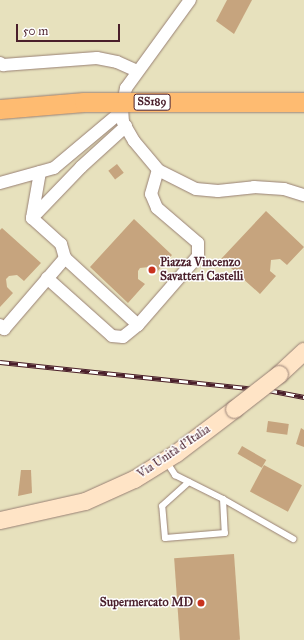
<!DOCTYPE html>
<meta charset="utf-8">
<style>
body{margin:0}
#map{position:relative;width:304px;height:640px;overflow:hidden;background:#e7e1bd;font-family:"IM FELL Great Primer",serif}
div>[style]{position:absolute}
.building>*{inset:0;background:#c6a47e;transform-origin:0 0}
.roads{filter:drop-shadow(0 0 1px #988074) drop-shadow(0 0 1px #988074)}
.lane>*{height:6px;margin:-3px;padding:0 3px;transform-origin:3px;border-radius:3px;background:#fff}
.street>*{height:12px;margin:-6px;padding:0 6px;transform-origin:6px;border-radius:6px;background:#fff}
.secondary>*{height:17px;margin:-8.5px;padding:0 8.5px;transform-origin:8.5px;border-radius:8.5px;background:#ffe4c6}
.rail>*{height:4.5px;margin-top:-2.25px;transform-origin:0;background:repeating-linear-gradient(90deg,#fff 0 9px,#4a1f2b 0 18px);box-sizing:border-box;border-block:1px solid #4a1f2b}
.bridges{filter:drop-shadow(0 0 1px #988074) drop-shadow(0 0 1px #988074)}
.secondary-bridge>*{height:17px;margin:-8.5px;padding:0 8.5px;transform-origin:8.5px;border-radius:8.5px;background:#ffe4c6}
.primary-bridge>*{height:19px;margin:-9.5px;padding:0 9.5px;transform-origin:9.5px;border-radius:9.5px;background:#febb71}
.dots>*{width:11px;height:11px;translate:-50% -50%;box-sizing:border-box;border:2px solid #fff;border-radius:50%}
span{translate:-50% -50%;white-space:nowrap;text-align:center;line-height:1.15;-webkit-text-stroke:3px #fff;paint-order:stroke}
.shield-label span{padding:1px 3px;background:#fff;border:1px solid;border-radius:3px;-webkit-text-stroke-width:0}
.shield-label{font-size:11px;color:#4a1f2b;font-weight:700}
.poi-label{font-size:12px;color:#4a1f2b;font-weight:700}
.left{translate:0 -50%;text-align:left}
.right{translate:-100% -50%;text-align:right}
.street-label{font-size:12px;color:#4a1f2b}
.scale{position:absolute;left:16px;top:24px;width:104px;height:18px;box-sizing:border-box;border:2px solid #4a1f2b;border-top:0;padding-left:5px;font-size:12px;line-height:14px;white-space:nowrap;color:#4a1f2b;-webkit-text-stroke:3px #fff;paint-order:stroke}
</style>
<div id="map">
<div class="building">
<div style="clip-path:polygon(227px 0,252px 0,234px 34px,216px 21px)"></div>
<div style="left:117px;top:164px;width:11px;height:11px;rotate:52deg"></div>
<div style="clip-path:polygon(266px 211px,304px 247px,287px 265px,280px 259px,271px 260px,270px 271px,276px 276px,260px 294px,221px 259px)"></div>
<div style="clip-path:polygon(134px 219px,172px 255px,156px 273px,149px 267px,140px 268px,138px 271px,138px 279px,145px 284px,128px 303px,90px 267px)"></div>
<div style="clip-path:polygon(2px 228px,41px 263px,24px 281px,17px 275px,9px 276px,6px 279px,7px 287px,13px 293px,0 307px,0 230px)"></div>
<div style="left:268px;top:421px;width:21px;height:11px;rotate:8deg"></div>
<div style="clip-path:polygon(301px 428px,304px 430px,304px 447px,296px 444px)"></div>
<div style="left:242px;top:446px;width:28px;height:9px;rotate:30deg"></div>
<div style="left:264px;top:465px;width:43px;height:30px;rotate:28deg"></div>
<div style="clip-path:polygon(21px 470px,31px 470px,32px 493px,18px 496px)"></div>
<div style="left:234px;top:554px;width:86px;height:60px;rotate:86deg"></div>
</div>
<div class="roads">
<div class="lane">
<div style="left:166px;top:461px;width:17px;rotate:57deg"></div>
<div style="left:175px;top:475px;width:54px;rotate:26.6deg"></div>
<div style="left:223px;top:499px;width:34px;rotate:87deg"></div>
<div style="left:225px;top:533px;width:60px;rotate:175.2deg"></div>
<div style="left:165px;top:538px;width:32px;rotate:-95deg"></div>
<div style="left:162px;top:506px;width:36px;rotate:-42deg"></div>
<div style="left:223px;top:499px;width:81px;rotate:29.7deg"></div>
</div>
<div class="street">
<div style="left:190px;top:0;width:109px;rotate:126deg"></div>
<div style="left:126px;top:88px;width:20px;rotate:101deg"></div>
<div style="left:122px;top:108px;width:14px;rotate:86deg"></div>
<div style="left:123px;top:122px;width:22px;rotate:60deg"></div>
<div style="left:134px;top:141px;width:38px;rotate:50deg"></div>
<div style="left:158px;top:170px;width:42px;rotate:26.6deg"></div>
<div style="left:196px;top:189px;width:22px;rotate:5deg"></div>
<div style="left:218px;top:191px;width:36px;rotate:-6deg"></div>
<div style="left:254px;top:187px;width:30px;rotate:4deg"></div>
<div style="left:284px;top:189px;width:21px;rotate:17deg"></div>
<div style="left:0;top:63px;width:4px;rotate:34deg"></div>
<div style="left:3px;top:65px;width:94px;rotate:-4.3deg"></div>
<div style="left:97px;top:58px;width:20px;rotate:11deg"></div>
<div style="left:117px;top:62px;width:22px;rotate:24deg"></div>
<div style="left:40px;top:172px;width:47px;rotate:99.9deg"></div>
<div style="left:32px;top:218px;width:39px;rotate:42deg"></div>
<div style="left:61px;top:244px;width:15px;rotate:74deg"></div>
<div style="left:65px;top:258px;width:99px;rotate:42.5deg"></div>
<div style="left:138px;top:325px;width:91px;rotate:-49deg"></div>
<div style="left:198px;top:256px;width:13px;rotate:-90deg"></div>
<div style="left:198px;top:243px;width:54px;rotate:-139.5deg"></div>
<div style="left:157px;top:208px;width:15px;rotate:-113deg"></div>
<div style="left:151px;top:194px;width:25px;rotate:-74deg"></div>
<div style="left:0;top:183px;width:56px;rotate:-15.5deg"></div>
<div style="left:54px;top:168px;width:89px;rotate:-40deg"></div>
<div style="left:32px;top:218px;width:71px;rotate:-46.1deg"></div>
<div style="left:81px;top:167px;width:61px;rotate:-42.3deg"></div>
<div style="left:47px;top:278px;width:87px;rotate:41.7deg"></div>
<div style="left:112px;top:336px;width:11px;rotate:5deg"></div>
<div style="left:123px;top:337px;width:19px;rotate:-39deg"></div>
<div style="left:0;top:325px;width:6px;rotate:45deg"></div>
<div style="left:4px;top:329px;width:94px;rotate:-49.3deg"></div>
</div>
<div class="secondary">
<div style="left:279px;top:374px;width:34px;rotate:-43deg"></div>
<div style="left:0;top:520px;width:87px;rotate:-12.6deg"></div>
<div style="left:85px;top:501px;width:54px;rotate:-24.2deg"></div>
<div style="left:134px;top:479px;width:49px;rotate:-31.8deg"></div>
<div style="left:176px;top:453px;width:73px;rotate:-37.2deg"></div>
</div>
</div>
<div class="rail">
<div style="left:0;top:362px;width:269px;rotate:6deg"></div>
<div style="left:268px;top:390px;width:37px;rotate:11deg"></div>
</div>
<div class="bridges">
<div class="secondary-bridge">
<div style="left:234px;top:409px;width:57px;rotate:-37.9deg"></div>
</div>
<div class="primary-bridge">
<div style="left:0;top:109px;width:84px;rotate:-4.8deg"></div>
<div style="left:84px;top:102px;width:220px"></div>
</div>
</div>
<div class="dots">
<div style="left:152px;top:270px;background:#c8321e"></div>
<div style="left:201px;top:603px;background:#c8321e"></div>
</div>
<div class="shield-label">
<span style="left:152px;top:102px">SS189</span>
</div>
<div class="poi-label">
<span class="left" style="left:160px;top:270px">Piazza Vincenzo<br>Savatteri Castelli</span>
<span class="right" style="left:193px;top:603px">Supermercato MD</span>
</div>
<div class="street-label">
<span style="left:174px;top:452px;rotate:-34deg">Via Unità d'Italia</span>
</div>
<div class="scale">50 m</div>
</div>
